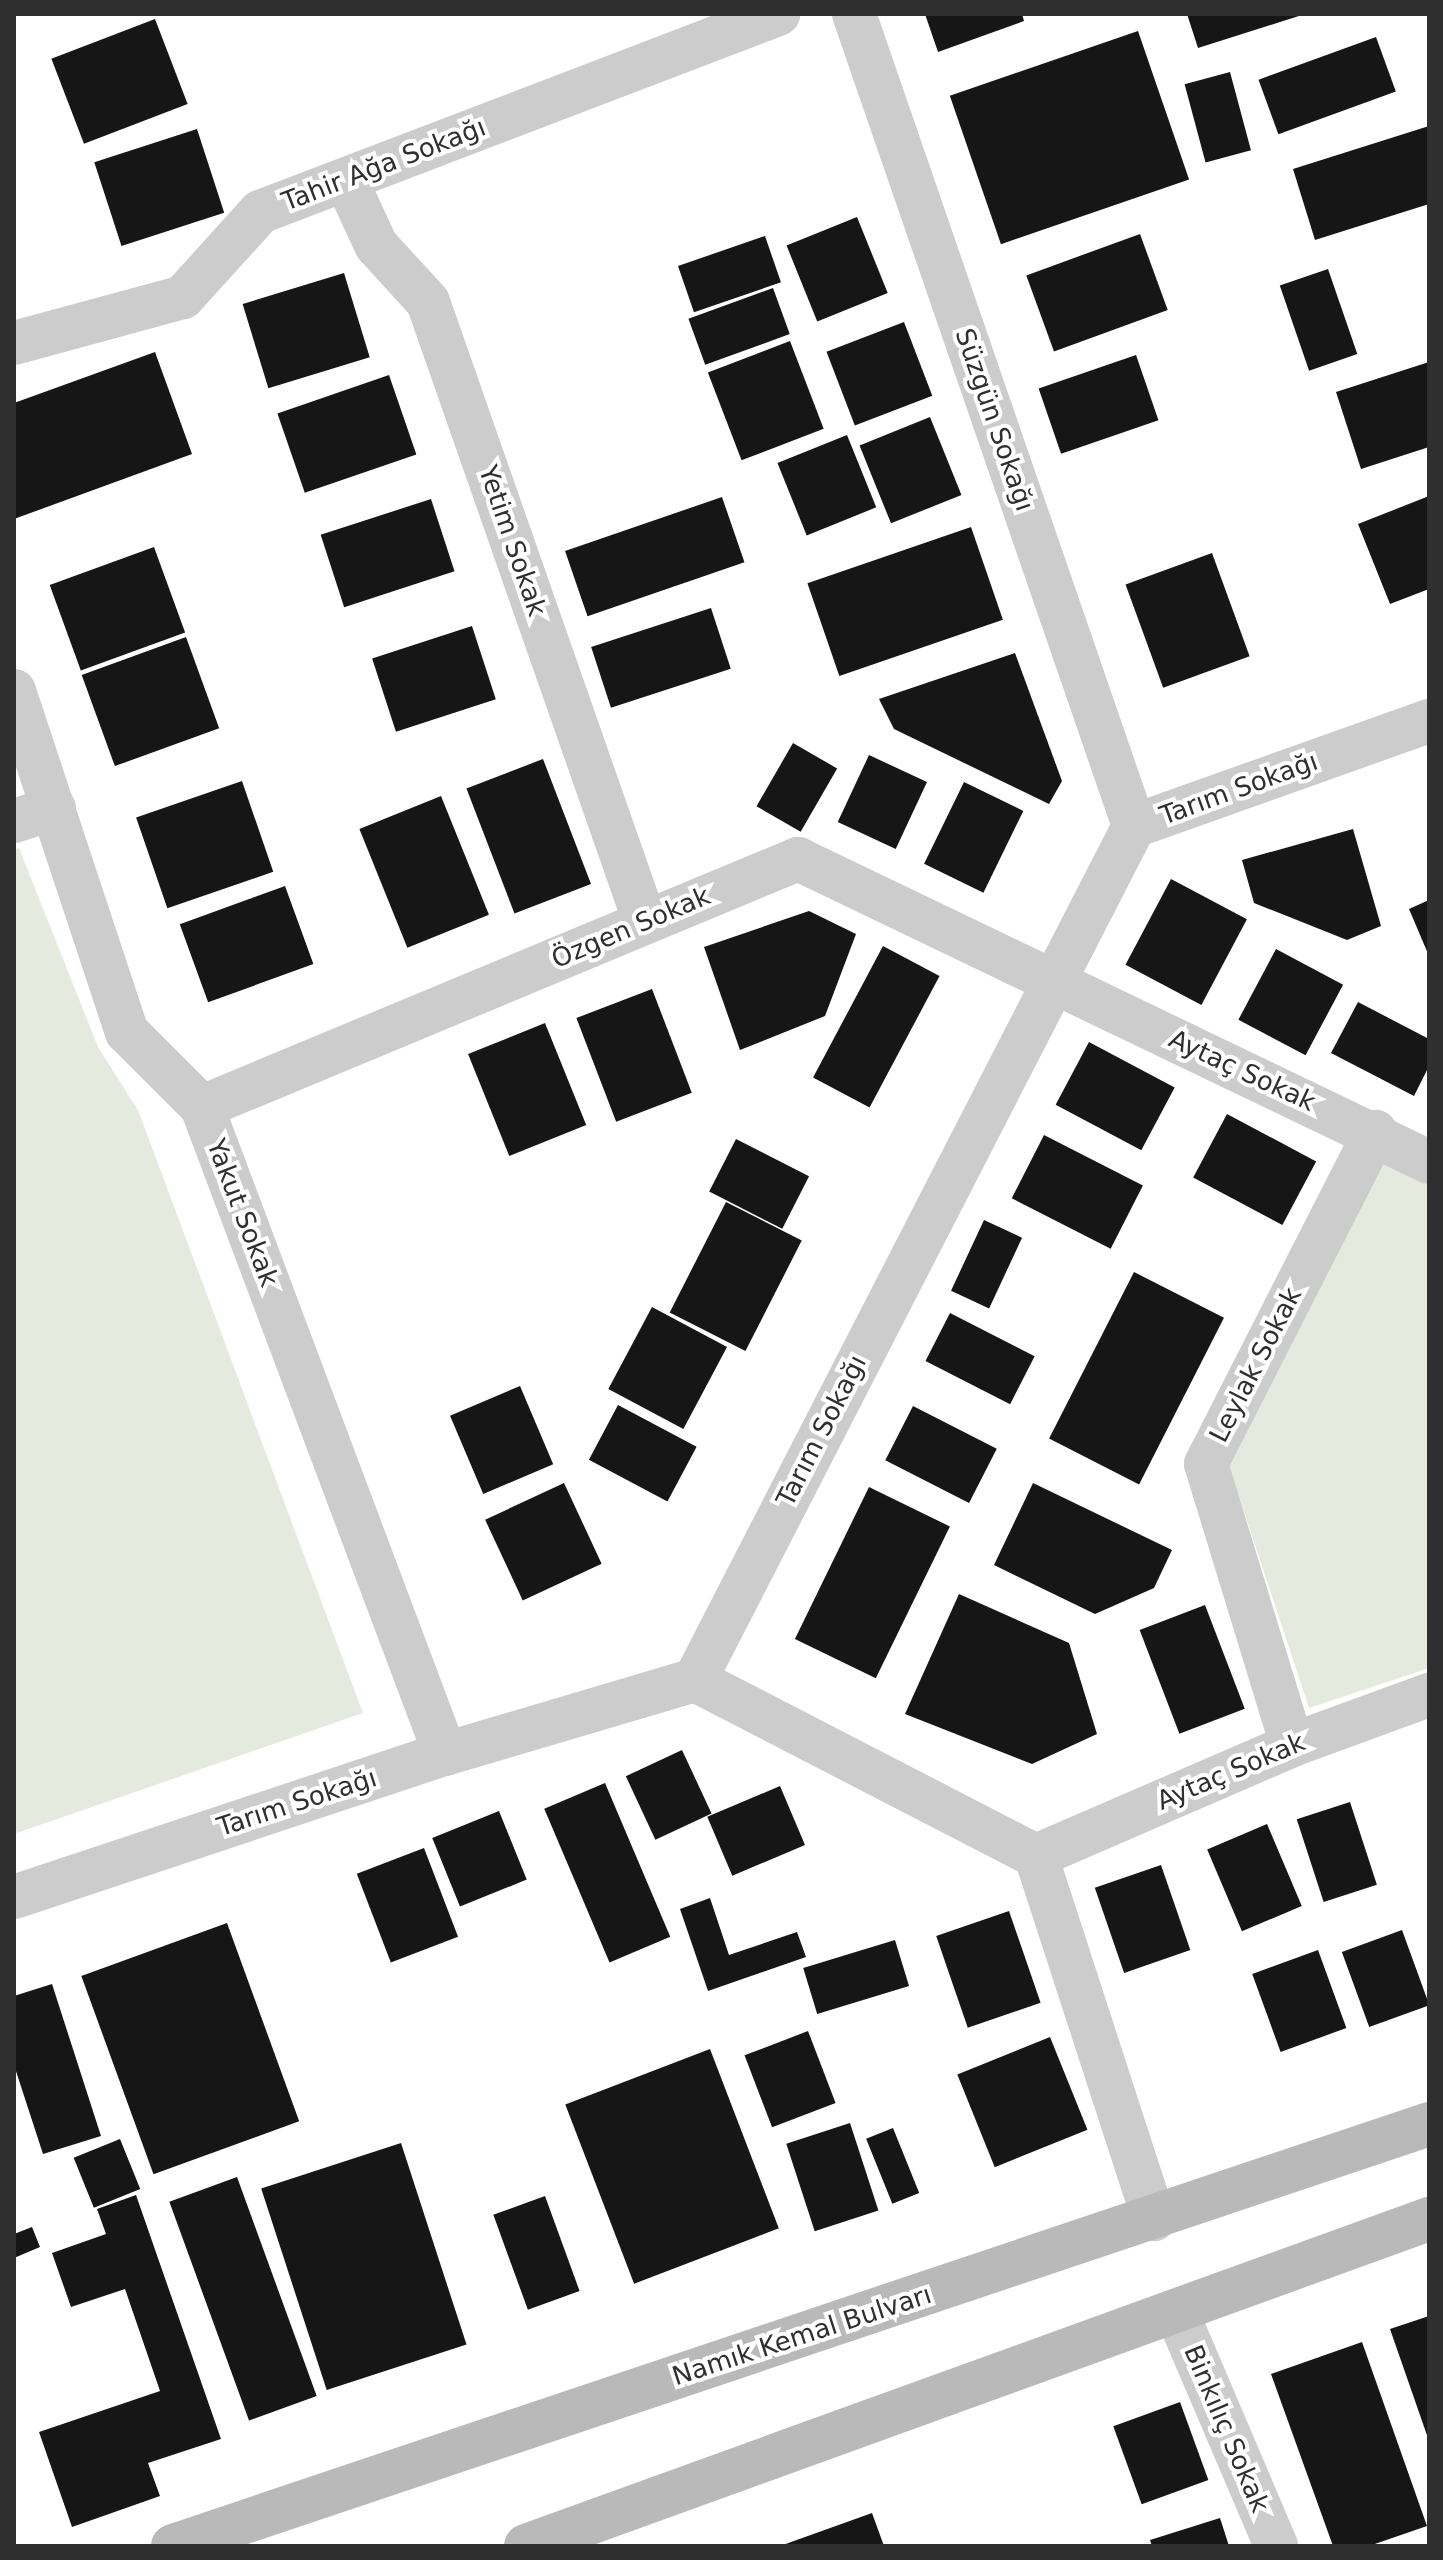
<!DOCTYPE html>
<meta charset="utf-8">
<style>
body{margin:0}
#map{position:relative;width:1443px;height:2560px;overflow:hidden;background:#fff;font-family:"DejaVu Sans",sans-serif}
div>[style]{position:absolute}
.green>*{inset:0;background:#e4ebde}
.building>*{inset:0;background:#161616;transform-origin:0 0}
.street>*{height:44px;margin:-22px;padding:0 22px;transform-origin:22px;border-radius:22px;background:#ccc}
.secondary>*{height:44px;margin:-22px;padding:0 22px;transform-origin:22px;border-radius:22px;background:#b9b9b9}
span{translate:-50% -50%;white-space:nowrap;text-align:center;line-height:1.15;-webkit-text-stroke:8px #fff;paint-order:stroke}
.street-label{font-size:26px;color:#2f2f2f}
.frame{position:absolute;inset:0;border:16px solid #2f2f2f;pointer-events:none}
</style>
<div id="map">
<div class="green">
<div style="clip-path:polygon(19px 848px,98px 1047px,138px 1110px,363px 1713px,14px 1834px,14px 850px)"></div>
<div style="clip-path:polygon(1367px 1149px,1429px 1177px,1429px 1668px,1309px 1708px,1229px 1466px)"></div>
</div>
<div class="building">
<div style="clip-path:polygon(925px 14px,1022px 14px,1024px 21px,938px 52px)"></div>
<div style="clip-path:polygon(1187px 14px,1302px 14px,1302px 15px,1198px 48px)"></div>
<div style="left:155px;top:19px;width:91px;height:111px;rotate:69deg"></div>
<div style="left:1138px;top:31px;width:157px;height:199px;rotate:71deg"></div>
<div style="left:1376px;top:37px;width:58px;height:125px;rotate:70deg"></div>
<div style="left:1230px;top:72px;width:81px;height:47px;rotate:75deg"></div>
<div style="clip-path:polygon(1429px 126px,1429px 204px,1315px 240px,1293px 169px)"></div>
<div style="left:197px;top:129px;width:88px;height:108px;rotate:72deg"></div>
<div style="left:857px;top:217px;width:82px;height:76px;rotate:68deg"></div>
<div style="left:1140px;top:234px;width:81px;height:121px;rotate:70deg"></div>
<div style="left:765px;top:236px;width:49px;height:92px;rotate:71deg"></div>
<div style="left:1328px;top:269px;width:90px;height:51px;rotate:71deg"></div>
<div style="left:344px;top:273px;width:88px;height:106px;rotate:73deg"></div>
<div style="left:773px;top:288px;width:49px;height:90px;rotate:70deg"></div>
<div style="left:904px;top:322px;width:79px;height:83px;rotate:69deg"></div>
<div style="left:790px;top:341px;width:94px;height:88px;rotate:69deg"></div>
<div style="clip-path:polygon(155px 352px,192px 454px,14px 519px,14px 403px)"></div>
<div style="left:1136px;top:355px;width:69px;height:103px;rotate:71deg"></div>
<div style="clip-path:polygon(1429px 362px,1429px 447px,1361px 469px,1336px 392px)"></div>
<div style="left:389px;top:375px;width:84px;height:118px;rotate:71deg"></div>
<div style="left:930px;top:417px;width:84px;height:76px;rotate:68deg"></div>
<div style="left:847px;top:435px;width:78px;height:75px;rotate:68deg"></div>
<div style="clip-path:polygon(1429px 496px,1429px 589px,1390px 604px,1358px 524px)"></div>
<div style="left:722px;top:497px;width:69px;height:166px;rotate:71deg"></div>
<div style="left:431px;top:499px;width:76px;height:116px;rotate:72deg"></div>
<div style="left:971px;top:527px;width:98px;height:173px;rotate:71deg"></div>
<div style="left:154px;top:547px;width:91px;height:111px;rotate:70deg"></div>
<div style="left:1212px;top:553px;width:110px;height:92px;rotate:70deg"></div>
<div style="left:711px;top:608px;width:64px;height:126px;rotate:72deg"></div>
<div style="left:472px;top:626px;width:77px;height:105px;rotate:72deg"></div>
<div style="left:186px;top:637px;width:97px;height:111px;rotate:70deg"></div>
<div style="clip-path:polygon(1015px 653px,1062px 781px,1049px 804px,894px 729px,879px 699px)"></div>
<div style="left:793px;top:743px;width:51px;height:73px;rotate:30deg"></div>
<div style="left:869px;top:755px;width:64px;height:74px;rotate:25deg"></div>
<div style="left:543px;top:759px;width:134px;height:82px;rotate:69deg"></div>
<div style="left:242px;top:781px;width:96px;height:112px;rotate:71deg"></div>
<div style="left:964px;top:782px;width:66px;height:91px;rotate:26deg"></div>
<div style="left:441px;top:796px;width:128px;height:88px;rotate:68deg"></div>
<div style="clip-path:polygon(1353px 829px,1381px 926px,1347px 940px,1254px 903px,1242px 860px)"></div>
<div style="left:1171px;top:879px;width:86px;height:97px;rotate:28deg"></div>
<div style="left:285px;top:886px;width:83px;height:112px;rotate:70deg"></div>
<div style="clip-path:polygon(1429px 900px,1429px 956px,1409px 909px)"></div>
<div style="clip-path:polygon(809px 911px,856px 934px,825px 1016px,740px 1050px,704px 947px)"></div>
<div style="left:883px;top:946px;width:64px;height:149px;rotate:28deg"></div>
<div style="left:1276px;top:949px;width:76px;height:80px;rotate:28deg"></div>
<div style="left:652px;top:989px;width:111px;height:81px;rotate:69deg"></div>
<div style="clip-path:polygon(1358px 1002px,1429px 1039px,1429px 1066px,1414px 1096px,1331px 1053px)"></div>
<div style="left:545px;top:1023px;width:110px;height:83px;rotate:68deg"></div>
<div style="left:1089px;top:1042px;width:97px;height:71px;rotate:28deg"></div>
<div style="left:1227px;top:1114px;width:101px;height:72px;rotate:28deg"></div>
<div style="left:1044px;top:1135px;width:111px;height:71px;rotate:27deg"></div>
<div style="left:736px;top:1139px;width:82px;height:59px;rotate:27deg"></div>
<div style="left:726px;top:1202px;width:85px;height:124px;rotate:27deg"></div>
<div style="left:984px;top:1220px;width:42px;height:78px;rotate:25deg"></div>
<div style="left:1134px;top:1272px;width:101px;height:187px;rotate:27deg"></div>
<div style="left:652px;top:1307px;width:85px;height:93px;rotate:28deg"></div>
<div style="left:950px;top:1313px;width:95px;height:54px;rotate:27deg"></div>
<div style="left:520px;top:1386px;width:85px;height:76px;rotate:67deg"></div>
<div style="left:618px;top:1405px;width:89px;height:62px;rotate:28deg"></div>
<div style="left:913px;top:1406px;width:94px;height:61px;rotate:27deg"></div>
<div style="left:564px;top:1483px;width:89px;height:87px;rotate:65deg"></div>
<div style="clip-path:polygon(1033px 1483px,1172px 1550px,1154px 1588px,1095px 1614px,994px 1565px)"></div>
<div style="left:869px;top:1487px;width:90px;height:169px;rotate:26deg"></div>
<div style="clip-path:polygon(959px 1594px,1069px 1643px,1097px 1734px,1032px 1764px,905px 1714px)"></div>
<div style="left:1205px;top:1605px;width:111px;height:70px;rotate:69deg"></div>
<div style="left:682px;top:1750px;width:70px;height:62px;rotate:65deg"></div>
<div style="left:605px;top:1783px;width:167px;height:66px;rotate:67deg"></div>
<div style="left:780px;top:1786px;width:64px;height:79px;rotate:67deg"></div>
<div style="left:1350px;top:1802px;width:87px;height:56px;rotate:72deg"></div>
<div style="left:499px;top:1811px;width:74px;height:72px;rotate:68deg"></div>
<div style="left:1267px;top:1824px;width:89px;height:65px;rotate:67deg"></div>
<div style="left:424px;top:1848px;width:95px;height:72px;rotate:69deg"></div>
<div style="left:1161px;top:1865px;width:90px;height:70px;rotate:71deg"></div>
<div style="clip-path:polygon(710px 1898px,729px 1955px,797px 1932px,806px 1957px,708px 1991px,680px 1909px)"></div>
<div style="left:1009px;top:1911px;width:97px;height:77px;rotate:71deg"></div>
<div style="left:227px;top:1923px;width:211px;height:155px;rotate:70deg"></div>
<div style="left:1402px;top:1930px;width:80px;height:64px;rotate:70deg"></div>
<div style="left:895px;top:1940px;width:48px;height:96px;rotate:73deg"></div>
<div style="left:1318px;top:1950px;width:83px;height:70px;rotate:70deg"></div>
<div style="clip-path:polygon(52px 1984px,101px 2136px,43px 2154px,14px 2065px,14px 1996px)"></div>
<div style="left:808px;top:2031px;width:77px;height:68px;rotate:69deg"></div>
<div style="left:1050px;top:2037px;width:100px;height:100px;rotate:68deg"></div>
<div style="left:710px;top:2049px;width:192px;height:155px;rotate:69deg"></div>
<div style="left:850px;top:2123px;width:92px;height:67px;rotate:72deg"></div>
<div style="left:893px;top:2128px;width:70px;height:29px;rotate:68deg"></div>
<div style="left:120px;top:2139px;width:54px;height:50px;rotate:68deg"></div>
<div style="left:401px;top:2143px;width:212px;height:147px;rotate:72deg"></div>
<div style="left:237px;top:2177px;width:233px;height:72px;rotate:70deg"></div>
<div style="clip-path:polygon(136px 2195px,221px 2439px,148px 2463px,160px 2496px,72px 2527px,39px 2432px,160px 2391px,125px 2289px,71px 2307px,52px 2253px,106px 2234px,97px 2209px)"></div>
<div style="left:545px;top:2196px;width:101px;height:55px;rotate:70deg"></div>
<div style="clip-path:polygon(32px 2227px,40px 2247px,14px 2258px,14px 2234px)"></div>
<div style="clip-path:polygon(1429px 2316px,1429px 2441px,1390px 2329px)"></div>
<div style="clip-path:polygon(1362px 2342px,1427px 2526px,1369px 2546px,1333px 2546px,1271px 2374px)"></div>
<div style="left:1180px;top:2402px;width:83px;height:71px;rotate:70deg"></div>
<div style="clip-path:polygon(872px 2513px,884px 2546px,780px 2546px)"></div>
<div style="clip-path:polygon(1220px 2518px,1229px 2546px,1152px 2546px,1150px 2540px)"></div>
</div>
<div class="street">
<div style="left:854px;top:14px;width:859px;rotate:70.97deg"></div>
<div style="left:346px;top:180px;width:72px;rotate:65.2deg"></div>
<div style="left:376px;top:245px;width:77px;rotate:47.6deg"></div>
<div style="left:428px;top:302px;width:657px;rotate:70.71deg"></div>
<div style="left:14px;top:343px;width:175px;rotate:-15.2deg"></div>
<div style="left:183px;top:297px;width:115px;rotate:-47.8deg"></div>
<div style="left:260px;top:212px;width:555px;rotate:-20.92deg"></div>
<div style="left:14px;top:691px;width:359px;rotate:71.7deg"></div>
<div style="left:127px;top:1032px;width:106px;rotate:45deg"></div>
<div style="left:202px;top:1107px;width:691px;rotate:69.41deg"></div>
<div style="left:14px;top:821px;width:42px;rotate:-18deg"></div>
<div style="left:202px;top:1107px;width:646px;rotate:-22.59deg"></div>
<div style="left:798px;top:859px;width:700px;rotate:25.65deg"></div>
<div style="left:695px;top:1680px;width:384px;rotate:27.3deg"></div>
<div style="left:1036px;top:1856px;width:382px;rotate:72deg"></div>
<div style="left:1292px;top:1745px;width:294px;rotate:-107deg"></div>
<div style="left:1206px;top:1464px;width:373px;rotate:-63deg"></div>
<div style="left:1036px;top:1856px;width:279px;rotate:-23.4deg"></div>
<div style="left:1292px;top:1745px;width:146px;rotate:-20.1deg"></div>
<div style="left:14px;top:1897px;width:454px;rotate:-18.4deg"></div>
<div style="left:445px;top:1754px;width:261px;rotate:-16.5deg"></div>
<div style="left:695px;top:1680px;width:960px;rotate:-62.79deg"></div>
<div style="left:1134px;top:826px;width:313px;rotate:-19.6deg"></div>
<div style="left:1176px;top:2311px;width:255px;rotate:66.9deg"></div>
</div>
<div class="secondary">
<div style="left:173px;top:2546px;width:1325px;rotate:-18.57deg"></div>
<div style="left:526px;top:2546px;width:960px;rotate:-19.91deg"></div>
</div>
<div class="street-label">
<span style="left:384px;top:165px;rotate:-21deg">Tahir Ağa Sokağı</span>
<span style="left:994px;top:420px;rotate:71deg">Süzgün Sokağı</span>
<span style="left:512px;top:541px;rotate:71deg">Yetim Sokak</span>
<span style="left:1239px;top:789px;rotate:-20deg">Tarım Sokağı</span>
<span style="left:631px;top:928px;rotate:-23deg">Özgen Sokak</span>
<span style="left:1242px;top:1071px;rotate:25deg">Aytaç Sokak</span>
<span style="left:242px;top:1213px;rotate:69deg">Yakut Sokak</span>
<span style="left:1256px;top:1365px;rotate:-63deg">Leylak Sokak</span>
<span style="left:822px;top:1431px;rotate:-63deg">Tarım Sokağı</span>
<span style="left:1231px;top:1772px;rotate:-23deg">Aytaç Sokak</span>
<span style="left:297px;top:1803px;rotate:-18deg">Tarım Sokağı</span>
<span style="left:802px;top:2336px;rotate:-18deg">Namık Kemal Bulvarı</span>
<span style="left:1226px;top:2429px;rotate:67deg">Binkılıç Sokak</span>
</div>
<div class="frame"></div>
</div>
